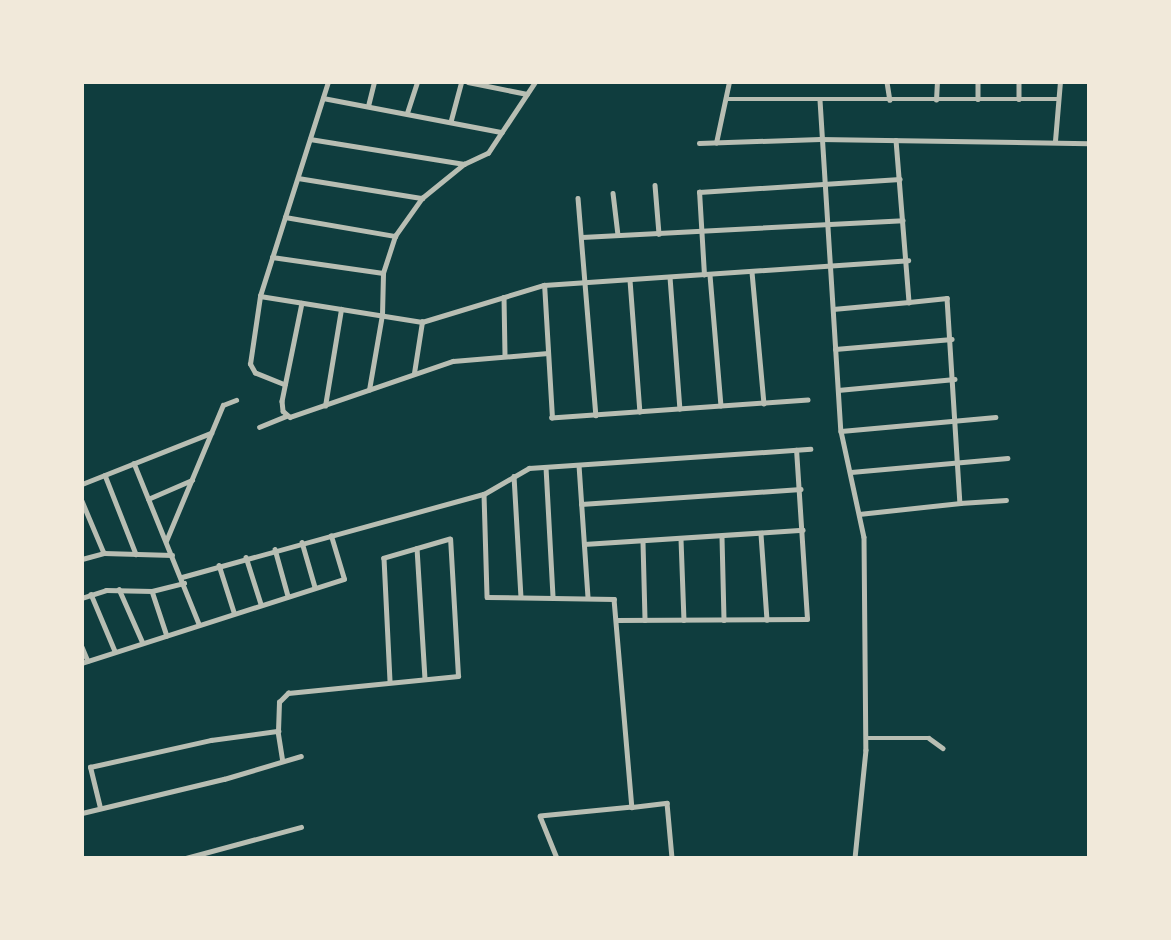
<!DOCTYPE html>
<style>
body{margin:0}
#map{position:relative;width:1171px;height:940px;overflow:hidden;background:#0f3d3e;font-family:"PT Serif",serif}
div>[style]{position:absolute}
.minor>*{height:4.5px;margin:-2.25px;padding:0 2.25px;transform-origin:2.25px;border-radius:2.25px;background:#b8beb3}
span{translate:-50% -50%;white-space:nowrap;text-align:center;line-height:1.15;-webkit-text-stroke:5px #f1e9da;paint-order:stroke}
.frame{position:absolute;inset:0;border:84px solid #f1e9da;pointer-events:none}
</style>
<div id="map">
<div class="minor">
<div style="left:468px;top:82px;width:60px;rotate:11.5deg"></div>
<div style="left:887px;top:82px;width:18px;rotate:81deg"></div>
<div style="left:978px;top:82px;width:17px;rotate:90deg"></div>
<div style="left:1019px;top:82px;width:17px;rotate:90deg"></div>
<div style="left:323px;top:98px;width:182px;rotate:10.8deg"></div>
<div style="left:726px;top:99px;width:332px"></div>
<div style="left:820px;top:100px;width:332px;rotate:86.4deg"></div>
<div style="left:841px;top:431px;width:108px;rotate:77.8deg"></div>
<div style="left:864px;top:537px;width:213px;rotate:89.5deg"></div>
<div style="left:866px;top:750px;width:109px;rotate:95.8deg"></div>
<div style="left:936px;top:100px;width:18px;rotate:-87deg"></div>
<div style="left:368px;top:106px;width:25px;rotate:-76deg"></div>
<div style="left:407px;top:113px;width:33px;rotate:-72deg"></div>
<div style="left:451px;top:120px;width:39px;rotate:-75deg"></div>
<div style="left:310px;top:139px;width:156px;rotate:9.2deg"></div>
<div style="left:896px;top:140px;width:163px;rotate:85.4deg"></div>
<div style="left:909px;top:302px;width:38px;rotate:-6deg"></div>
<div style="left:947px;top:298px;width:205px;rotate:86.4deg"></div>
<div style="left:960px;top:503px;width:46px;rotate:-3.7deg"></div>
<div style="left:1055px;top:141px;width:59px;rotate:-85.2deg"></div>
<div style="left:699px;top:143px;width:121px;rotate:-1.9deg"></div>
<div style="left:820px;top:139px;width:268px;rotate:0.9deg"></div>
<div style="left:716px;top:143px;width:62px;rotate:-78deg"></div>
<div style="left:298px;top:178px;width:126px;rotate:9.2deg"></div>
<div style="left:655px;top:185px;width:49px;rotate:85.3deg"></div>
<div style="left:613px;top:193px;width:42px;rotate:83.2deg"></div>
<div style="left:578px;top:198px;width:218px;rotate:85.3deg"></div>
<div style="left:285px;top:217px;width:112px;rotate:9.8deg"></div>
<div style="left:582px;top:237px;width:321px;rotate:-3deg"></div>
<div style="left:272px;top:257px;width:112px;rotate:8.2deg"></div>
<div style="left:752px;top:272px;width:132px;rotate:84.8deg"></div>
<div style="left:704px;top:275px;width:83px;rotate:-93.4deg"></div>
<div style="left:699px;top:192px;width:201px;rotate:-3.7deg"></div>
<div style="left:710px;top:275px;width:131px;rotate:85.2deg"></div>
<div style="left:670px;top:277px;width:132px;rotate:85.7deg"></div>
<div style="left:630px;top:280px;width:132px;rotate:85.7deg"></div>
<div style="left:260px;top:296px;width:164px;rotate:9.1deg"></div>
<div style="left:422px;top:322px;width:127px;rotate:-16.9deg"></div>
<div style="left:504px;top:297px;width:59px;rotate:89deg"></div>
<div style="left:302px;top:303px;width:100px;rotate:101.5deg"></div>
<div style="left:282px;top:401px;width:10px;rotate:84deg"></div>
<div style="left:283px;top:411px;width:9px;rotate:41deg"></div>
<div style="left:290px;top:417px;width:172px;rotate:-19deg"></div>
<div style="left:453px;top:361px;width:95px;rotate:-4.8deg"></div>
<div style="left:833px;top:309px;width:76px;rotate:-5.3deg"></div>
<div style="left:835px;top:349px;width:117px;rotate:-4.9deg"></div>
<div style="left:414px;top:373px;width:52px;rotate:-81.1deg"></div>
<div style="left:285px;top:385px;width:32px;rotate:-158deg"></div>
<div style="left:255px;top:373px;width:10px;rotate:-119deg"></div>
<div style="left:250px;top:364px;width:69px;rotate:-81.6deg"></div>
<div style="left:260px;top:296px;width:225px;rotate:-72.4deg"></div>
<div style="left:369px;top:390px;width:76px;rotate:-80.2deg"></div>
<div style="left:382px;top:315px;width:42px;rotate:-88.6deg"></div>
<div style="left:383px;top:273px;width:39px;rotate:-72deg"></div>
<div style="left:395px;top:236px;width:47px;rotate:-54.6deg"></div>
<div style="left:422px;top:198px;width:54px;rotate:-39deg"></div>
<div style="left:464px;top:164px;width:26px;rotate:-25deg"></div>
<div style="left:488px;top:153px;width:85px;rotate:-56.5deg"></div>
<div style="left:838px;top:390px;width:117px;rotate:-5.4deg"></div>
<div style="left:808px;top:400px;width:257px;rotate:176deg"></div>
<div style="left:552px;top:418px;width:133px;rotate:-93.4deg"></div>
<div style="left:544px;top:285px;width:365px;rotate:-3.9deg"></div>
<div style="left:325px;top:406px;width:98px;rotate:-80.6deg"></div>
<div style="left:259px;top:427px;width:29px;rotate:-22deg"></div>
<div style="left:841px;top:431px;width:155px;rotate:-5.2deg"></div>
<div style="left:134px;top:463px;width:174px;rotate:68deg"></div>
<div style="left:579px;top:465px;width:132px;rotate:86.1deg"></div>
<div style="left:546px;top:467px;width:130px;rotate:86.9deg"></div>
<div style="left:851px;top:472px;width:157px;rotate:-5.1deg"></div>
<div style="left:105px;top:475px;width:85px;rotate:68.6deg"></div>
<div style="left:514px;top:476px;width:121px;rotate:86.7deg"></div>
<div style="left:82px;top:484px;width:139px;rotate:-21.6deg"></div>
<div style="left:484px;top:494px;width:103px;rotate:88.3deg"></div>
<div style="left:487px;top:597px;width:127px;rotate:0.9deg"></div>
<div style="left:614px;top:599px;width:209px;rotate:85.1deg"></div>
<div style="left:632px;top:807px;width:92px;rotate:174.4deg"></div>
<div style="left:540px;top:816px;width:45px;rotate:68deg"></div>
<div style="left:148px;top:499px;width:48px;rotate:-23.4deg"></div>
<div style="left:82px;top:501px;width:56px;rotate:67.1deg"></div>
<div style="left:581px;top:504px;width:220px;rotate:-3.9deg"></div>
<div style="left:859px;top:514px;width:102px;rotate:-6.2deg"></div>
<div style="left:761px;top:534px;width:86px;rotate:86deg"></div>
<div style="left:722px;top:537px;width:83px;rotate:88.6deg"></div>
<div style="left:681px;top:539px;width:81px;rotate:87.9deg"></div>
<div style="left:166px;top:541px;width:147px;rotate:-67.3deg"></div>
<div style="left:223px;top:405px;width:14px;rotate:-21deg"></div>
<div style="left:302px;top:542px;width:47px;rotate:73.9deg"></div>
<div style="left:643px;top:542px;width:78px;rotate:88.5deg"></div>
<div style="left:584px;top:544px;width:219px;rotate:-3.7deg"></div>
<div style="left:417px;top:548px;width:130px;rotate:86.5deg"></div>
<div style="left:275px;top:549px;width:49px;rotate:74.5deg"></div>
<div style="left:246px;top:557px;width:49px;rotate:72.3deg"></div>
<div style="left:82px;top:559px;width:23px;rotate:-15deg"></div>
<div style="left:104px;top:553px;width:68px;rotate:1.7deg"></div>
<div style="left:219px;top:565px;width:49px;rotate:72.3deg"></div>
<div style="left:182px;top:577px;width:313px;rotate:-15.4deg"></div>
<div style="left:484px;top:494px;width:52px;rotate:-30deg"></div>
<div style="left:529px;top:468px;width:282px;rotate:-3.9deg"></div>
<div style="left:119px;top:589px;width:57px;rotate:66.1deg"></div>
<div style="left:152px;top:591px;width:47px;rotate:71.6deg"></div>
<div style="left:91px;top:594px;width:62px;rotate:67.2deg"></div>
<div style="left:82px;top:598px;width:25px;rotate:-18deg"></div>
<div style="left:106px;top:590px;width:46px;rotate:1.2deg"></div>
<div style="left:152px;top:591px;width:33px;rotate:-14deg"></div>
<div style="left:616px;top:620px;width:191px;rotate:-0.3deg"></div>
<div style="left:807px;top:619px;width:169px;rotate:-93.7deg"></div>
<div style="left:82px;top:647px;width:15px;rotate:67deg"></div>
<div style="left:82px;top:663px;width:275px;rotate:-17.8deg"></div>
<div style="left:344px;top:579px;width:45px;rotate:-106.8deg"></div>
<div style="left:278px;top:731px;width:29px;rotate:-88deg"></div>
<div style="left:279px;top:702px;width:13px;rotate:-45deg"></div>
<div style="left:288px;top:693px;width:171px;rotate:-5.7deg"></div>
<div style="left:458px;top:676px;width:137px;rotate:-93.3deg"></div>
<div style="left:450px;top:539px;width:69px;rotate:163.9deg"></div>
<div style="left:384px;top:558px;width:124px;rotate:87.2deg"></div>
<div style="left:866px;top:738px;width:63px"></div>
<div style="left:929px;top:738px;width:17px;rotate:36deg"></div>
<div style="left:632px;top:807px;width:35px;rotate:-7deg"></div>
<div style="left:667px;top:803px;width:55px;rotate:84.8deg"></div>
<div style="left:100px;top:808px;width:42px;rotate:-103.7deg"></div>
<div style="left:90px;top:767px;width:124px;rotate:-12.6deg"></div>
<div style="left:211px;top:740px;width:68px;rotate:-7.7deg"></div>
<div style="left:278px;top:731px;width:30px;rotate:81deg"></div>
<div style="left:82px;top:813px;width:146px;rotate:-13.5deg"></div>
<div style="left:224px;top:779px;width:80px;rotate:-16.6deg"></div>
<div style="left:186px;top:858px;width:119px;rotate:-15.1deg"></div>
</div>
<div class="frame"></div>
</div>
